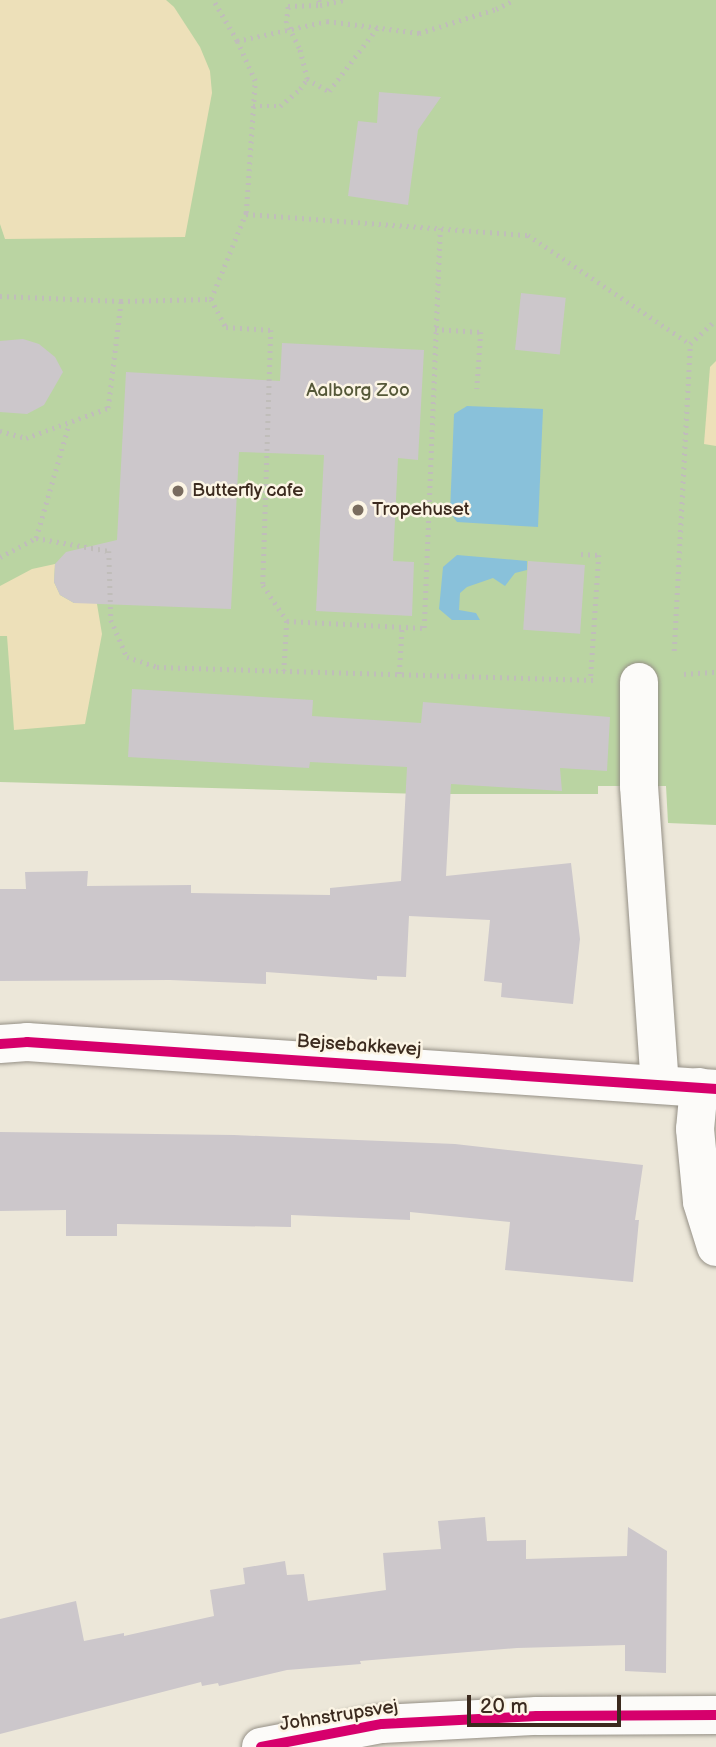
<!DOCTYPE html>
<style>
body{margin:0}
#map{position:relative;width:716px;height:1747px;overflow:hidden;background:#ece7d9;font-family:"Balsamiq Sans",sans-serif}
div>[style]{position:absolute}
.green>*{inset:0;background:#bad4a2}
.sand>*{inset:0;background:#ede0b9}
.water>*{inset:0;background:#89c1da}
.building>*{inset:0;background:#ccc7cb;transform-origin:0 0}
.path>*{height:4.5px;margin-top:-2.25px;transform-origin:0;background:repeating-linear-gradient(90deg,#c0bdba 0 2px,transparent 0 7px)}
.roads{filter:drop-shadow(0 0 2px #959086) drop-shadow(0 0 2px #959086)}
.minor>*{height:38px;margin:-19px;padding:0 19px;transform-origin:19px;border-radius:19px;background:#fcfbf9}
.path-bridge>*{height:4.5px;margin-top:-2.25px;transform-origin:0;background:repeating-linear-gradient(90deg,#c0bdba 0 2px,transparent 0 7px)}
.cycleway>*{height:10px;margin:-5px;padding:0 5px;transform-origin:5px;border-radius:5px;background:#d6006c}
.dots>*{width:19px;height:19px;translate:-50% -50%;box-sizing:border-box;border:4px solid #fcf5e5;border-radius:50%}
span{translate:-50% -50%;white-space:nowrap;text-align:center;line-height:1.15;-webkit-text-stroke:5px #fcf5e5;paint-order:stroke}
.park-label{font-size:19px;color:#555838}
.poi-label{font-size:19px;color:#3b2a1e}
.left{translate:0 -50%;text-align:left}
.street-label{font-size:19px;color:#3b2a1e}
.scale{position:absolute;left:467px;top:1695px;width:154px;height:32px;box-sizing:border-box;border:4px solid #3b2a1e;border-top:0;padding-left:9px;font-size:21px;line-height:24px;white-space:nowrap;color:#3b2a1e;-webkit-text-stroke:5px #fcf5e5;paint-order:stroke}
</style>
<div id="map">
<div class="green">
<div style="clip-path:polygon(0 0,716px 0,716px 825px,668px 823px,666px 786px,598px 786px,598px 794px,422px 794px,0 782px)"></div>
</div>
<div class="sand">
<div style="clip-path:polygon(0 0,166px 0,174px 7px,200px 47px,210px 71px,212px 93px,185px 237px,5px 239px,0 224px)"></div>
<div style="clip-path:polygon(716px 361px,716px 446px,704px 444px,710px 367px)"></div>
<div style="clip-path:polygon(55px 564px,54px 582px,60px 595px,74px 603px,96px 598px,102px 634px,85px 724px,14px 730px,7px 636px,0 636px,0 586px,32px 569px)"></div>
</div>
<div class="water">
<div style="clip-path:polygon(467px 406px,543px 409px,538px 527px,457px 522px,450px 513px,454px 414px)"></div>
<div style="clip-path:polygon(457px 555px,527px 561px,527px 570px,515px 573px,505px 586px,493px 578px,467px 587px,460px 593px,459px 610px,476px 613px,480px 620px,452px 620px,439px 609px,443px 567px)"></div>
</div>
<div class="building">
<div style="clip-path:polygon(379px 92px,441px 97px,418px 130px,408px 205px,348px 196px,358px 121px,377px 123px)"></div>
<div style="left:521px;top:293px;width:45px;height:57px;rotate:6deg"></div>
<div style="clip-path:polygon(23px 339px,39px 344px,55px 357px,63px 372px,44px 405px,27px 414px,0 412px,0 341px)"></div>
<div style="clip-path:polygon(282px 343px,424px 350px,418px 460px,398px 458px,393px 561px,414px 562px,412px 616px,316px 611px,324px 455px,239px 452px,231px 609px,74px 603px,60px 595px,54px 582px,55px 564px,66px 552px,117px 540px,126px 372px,280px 381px)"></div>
<div style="left:528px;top:561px;width:57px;height:69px;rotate:4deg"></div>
<div style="clip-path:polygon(132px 689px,313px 700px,312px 716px,421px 723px,423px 702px,610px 717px,607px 771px,560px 768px,562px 791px,451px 784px,446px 876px,571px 863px,580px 939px,573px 1004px,501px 997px,502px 983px,484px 981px,490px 920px,409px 916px,406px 977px,377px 976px,377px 980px,266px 972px,266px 984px,170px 980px,0 981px,0 889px,26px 889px,25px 872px,88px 871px,87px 886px,191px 885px,191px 893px,330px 895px,330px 888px,401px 881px,407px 767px,310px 762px,309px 768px,128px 757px)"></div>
<div style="clip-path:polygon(0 1132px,234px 1135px,455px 1144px,643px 1165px,635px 1220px,639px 1220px,633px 1282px,505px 1270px,510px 1222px,410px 1212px,410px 1220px,291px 1215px,291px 1227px,117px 1224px,117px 1236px,66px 1236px,66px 1210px,0 1211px)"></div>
<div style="clip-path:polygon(485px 1517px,487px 1541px,526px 1540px,526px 1559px,627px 1556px,628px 1527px,667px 1551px,666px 1673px,625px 1671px,625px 1645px,517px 1648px,360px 1661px,361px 1664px,287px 1670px,219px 1686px,218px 1683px,202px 1686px,201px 1682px,0 1734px,0 1619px,76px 1601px,84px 1641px,124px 1633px,124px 1636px,214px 1616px,210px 1590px,245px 1584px,243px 1568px,285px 1561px,287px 1575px,304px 1574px,308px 1601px,386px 1590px,383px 1553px,441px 1549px,438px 1521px)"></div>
</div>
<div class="path">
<div style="left:319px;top:0;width:5px;rotate:79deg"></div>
<div style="left:320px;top:5px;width:24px;rotate:-12deg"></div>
<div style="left:237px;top:41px;width:92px;rotate:-12.5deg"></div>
<div style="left:327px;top:21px;width:93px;rotate:7.4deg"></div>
<div style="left:419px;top:33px;width:81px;rotate:-17.3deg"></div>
<div style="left:496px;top:9px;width:20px;rotate:-27deg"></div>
<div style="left:307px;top:79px;width:25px;rotate:29deg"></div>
<div style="left:329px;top:91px;width:81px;rotate:-52.6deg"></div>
<div style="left:253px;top:106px;width:27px"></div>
<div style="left:280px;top:106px;width:26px;rotate:-40deg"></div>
<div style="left:246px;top:214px;width:283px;rotate:4.3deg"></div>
<div style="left:528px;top:235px;width:195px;rotate:33.9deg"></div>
<div style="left:690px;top:344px;width:35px;rotate:-43deg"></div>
<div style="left:0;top:296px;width:121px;rotate:2.4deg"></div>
<div style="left:121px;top:301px;width:90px;rotate:-1.3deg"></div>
<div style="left:211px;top:299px;width:93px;rotate:-67.9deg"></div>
<div style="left:246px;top:213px;width:132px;rotate:-86.1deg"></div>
<div style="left:255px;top:81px;width:44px;rotate:-114.2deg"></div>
<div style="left:237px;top:41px;width:48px;rotate:-120.3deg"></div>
<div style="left:211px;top:299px;width:32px;rotate:62deg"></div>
<div style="left:226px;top:327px;width:45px;rotate:3.8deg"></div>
<div style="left:271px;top:330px;width:255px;rotate:91.8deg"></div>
<div style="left:263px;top:585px;width:43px;rotate:56.3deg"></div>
<div style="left:287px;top:621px;width:50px;rotate:93.4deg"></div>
<div style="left:435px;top:329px;width:46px;rotate:3.7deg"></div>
<div style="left:481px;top:332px;width:57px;rotate:94deg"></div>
<div style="left:0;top:431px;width:27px;rotate:15deg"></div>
<div style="left:26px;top:438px;width:87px;rotate:-20.1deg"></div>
<div style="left:108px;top:408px;width:108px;rotate:-83.1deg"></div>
<div style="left:36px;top:538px;width:74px;rotate:10.1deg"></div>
<div style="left:109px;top:551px;width:69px;rotate:88.3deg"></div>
<div style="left:111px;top:620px;width:40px;rotate:66.6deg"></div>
<div style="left:127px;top:657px;width:32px;rotate:18deg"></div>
<div style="left:157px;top:667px;width:438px;rotate:1.7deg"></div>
<div style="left:581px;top:554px;width:18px;rotate:3deg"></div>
<div style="left:599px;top:555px;width:121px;rotate:93.8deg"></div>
<div style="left:0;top:557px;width:41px;rotate:-27.8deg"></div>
<div style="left:36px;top:538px;width:119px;rotate:-73.9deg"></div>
<div style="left:287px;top:621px;width:137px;rotate:2.9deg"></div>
<div style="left:424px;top:628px;width:400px;rotate:-87.7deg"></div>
<div style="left:674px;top:651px;width:307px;rotate:-87deg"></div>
<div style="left:399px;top:674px;width:48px;rotate:-86.4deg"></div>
<div style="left:684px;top:674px;width:32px;rotate:-4deg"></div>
</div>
<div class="roads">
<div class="minor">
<div style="left:639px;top:682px;width:104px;rotate:90deg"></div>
<div style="left:639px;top:786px;width:299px;rotate:86deg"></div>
<div style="left:0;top:1044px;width:27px;rotate:-4deg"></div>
<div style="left:27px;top:1042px;width:691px;rotate:3.9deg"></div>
<div style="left:699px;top:1087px;width:42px;rotate:95.4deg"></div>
<div style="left:695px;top:1129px;width:73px;rotate:84.5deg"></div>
<div style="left:702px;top:1202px;width:47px;rotate:72.7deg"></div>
<div style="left:261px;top:1747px;width:123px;rotate:-10.8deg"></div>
<div style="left:382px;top:1724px;width:155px;rotate:-3deg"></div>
<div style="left:537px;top:1716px;width:179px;rotate:-0.3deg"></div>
</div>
</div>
<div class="path-bridge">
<div style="left:300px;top:89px;width:12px;rotate:-55deg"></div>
<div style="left:307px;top:79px;width:32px;rotate:-104deg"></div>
<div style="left:299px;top:48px;width:28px;rotate:-117deg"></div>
<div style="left:286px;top:23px;width:17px;rotate:-83deg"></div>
<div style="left:288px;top:6px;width:32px;rotate:-2deg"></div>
</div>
<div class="cycleway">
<div style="left:0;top:1044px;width:27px;rotate:-4deg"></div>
<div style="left:27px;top:1042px;width:691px;rotate:3.9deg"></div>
<div style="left:261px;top:1747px;width:123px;rotate:-10.8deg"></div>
<div style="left:382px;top:1724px;width:155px;rotate:-3deg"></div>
<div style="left:537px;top:1716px;width:179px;rotate:-0.3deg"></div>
</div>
<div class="dots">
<div style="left:178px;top:491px;background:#796c5f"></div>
<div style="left:358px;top:510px;background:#796c5f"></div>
</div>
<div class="park-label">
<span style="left:358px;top:391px">Aalborg Zoo</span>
</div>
<div class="poi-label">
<span class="left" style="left:192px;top:491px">Butterfly cafe</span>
<span class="left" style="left:372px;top:510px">Tropehuset</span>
</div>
<div class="street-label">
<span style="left:359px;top:1046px;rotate:4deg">Bejsebakkevej</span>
<span style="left:339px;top:1716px;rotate:-9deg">Johnstrupsvej</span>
</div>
<div class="scale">20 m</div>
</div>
